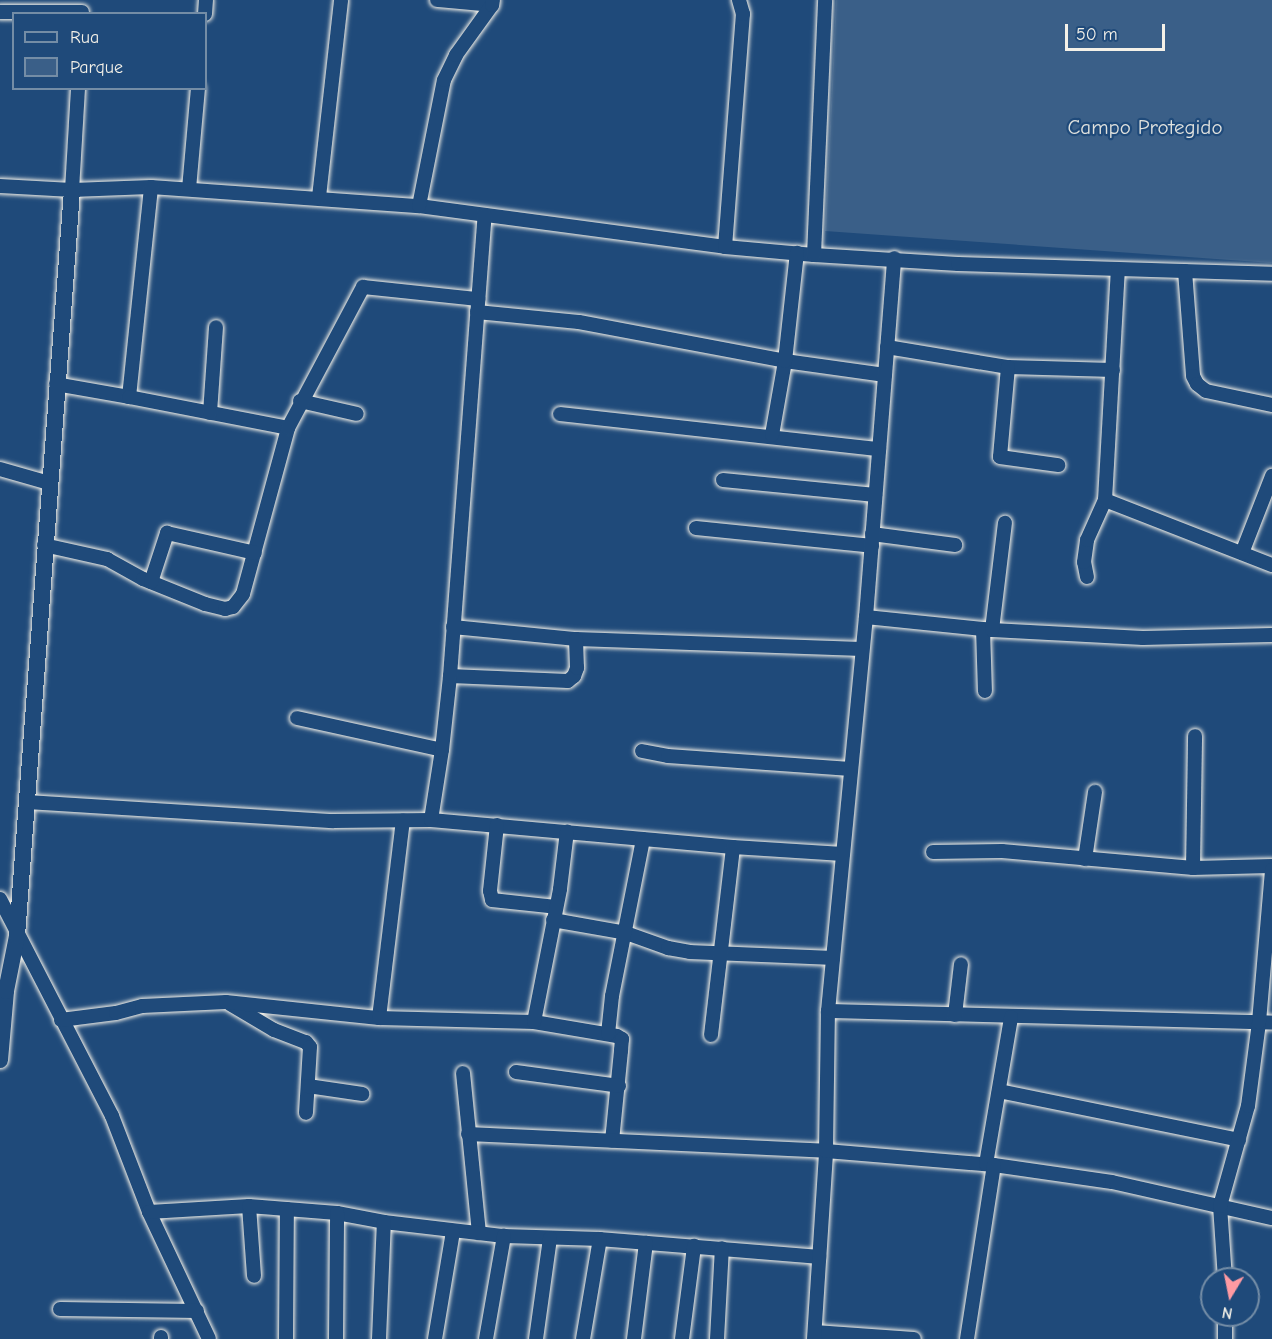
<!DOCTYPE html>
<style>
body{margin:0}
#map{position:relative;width:1272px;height:1339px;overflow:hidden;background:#1f4a7a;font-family:"Comic Neue",sans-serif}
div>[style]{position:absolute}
.green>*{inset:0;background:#3a5f88}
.roads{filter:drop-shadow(0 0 2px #f4f1e8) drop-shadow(0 0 2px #f4f1e8)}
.minor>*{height:14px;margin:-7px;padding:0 7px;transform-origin:7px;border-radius:7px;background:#1f4a7a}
.tertiary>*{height:16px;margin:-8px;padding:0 8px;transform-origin:8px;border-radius:8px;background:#1f4a7a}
span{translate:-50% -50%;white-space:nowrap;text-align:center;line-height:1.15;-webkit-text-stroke:4.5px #1f4a7a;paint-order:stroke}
.park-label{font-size:21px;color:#e1e2de}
.legend{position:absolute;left:12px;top:12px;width:195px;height:78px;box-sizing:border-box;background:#1f4a7a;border:2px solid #748da6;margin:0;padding:8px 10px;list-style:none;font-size:18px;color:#f4f1e8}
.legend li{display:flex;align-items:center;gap:12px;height:30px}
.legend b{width:30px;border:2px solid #748da6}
.north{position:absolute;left:1200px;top:1267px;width:60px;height:60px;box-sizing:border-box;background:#1f4a7a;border:2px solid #748da6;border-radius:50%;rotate:190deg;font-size:16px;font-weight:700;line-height:24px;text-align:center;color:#f4f1e8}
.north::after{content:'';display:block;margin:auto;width:21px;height:27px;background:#ff9aa2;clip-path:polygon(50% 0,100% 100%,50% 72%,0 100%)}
.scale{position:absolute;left:1065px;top:24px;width:100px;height:27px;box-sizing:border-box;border:3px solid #f4f1e8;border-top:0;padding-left:8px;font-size:18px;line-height:21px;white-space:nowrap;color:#f4f1e8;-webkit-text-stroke:4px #1f4a7a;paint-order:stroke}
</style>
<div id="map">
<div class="green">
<div style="clip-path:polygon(836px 0,1272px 0,1272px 263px,825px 231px)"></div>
</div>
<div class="roads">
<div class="minor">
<div style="left:437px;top:0;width:55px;rotate:5.2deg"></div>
<div style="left:0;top:12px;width:82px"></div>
<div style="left:205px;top:14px;width:14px;rotate:-86deg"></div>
<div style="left:0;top:186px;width:72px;rotate:3.2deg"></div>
<div style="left:72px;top:190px;width:79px;rotate:-2.2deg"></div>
<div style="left:151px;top:187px;width:269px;rotate:4.1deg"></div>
<div style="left:419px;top:206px;width:309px;rotate:7.6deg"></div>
<div style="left:725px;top:247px;width:89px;rotate:5.1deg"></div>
<div style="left:814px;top:255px;width:144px;rotate:3.6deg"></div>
<div style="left:958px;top:264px;width:314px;rotate:1.8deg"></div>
<div style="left:189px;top:189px;width:101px;rotate:-84.9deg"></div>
<div style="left:72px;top:190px;width:102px;rotate:-86.6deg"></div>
<div style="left:319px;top:197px;width:198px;rotate:-83.6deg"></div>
<div style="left:419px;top:206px;width:128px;rotate:-78.8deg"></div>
<div style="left:444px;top:80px;width:28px;rotate:-64deg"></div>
<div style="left:456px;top:55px;width:62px;rotate:-54.2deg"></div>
<div style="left:492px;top:5px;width:5px;rotate:-79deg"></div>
<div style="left:725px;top:247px;width:234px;rotate:-85.6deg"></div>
<div style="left:743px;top:14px;width:15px;rotate:-106deg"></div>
<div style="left:814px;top:255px;width:255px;rotate:-87.5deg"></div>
<div style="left:1185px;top:271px;width:105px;rotate:85.6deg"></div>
<div style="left:1193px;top:376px;width:9px;rotate:63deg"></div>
<div style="left:1197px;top:384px;width:11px;rotate:38deg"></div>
<div style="left:1206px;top:391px;width:67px;rotate:12deg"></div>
<div style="left:477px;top:312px;width:102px;rotate:5.6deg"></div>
<div style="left:579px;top:322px;width:210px;rotate:10.7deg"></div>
<div style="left:785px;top:361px;width:101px;rotate:8deg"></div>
<div style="left:887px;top:347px;width:123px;rotate:9.4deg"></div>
<div style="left:1008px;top:367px;width:105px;rotate:1.6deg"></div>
<div style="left:1008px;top:367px;width:90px;rotate:95.1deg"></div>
<div style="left:1000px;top:457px;width:59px;rotate:7.9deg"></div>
<div style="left:56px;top:384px;width:74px;rotate:10.1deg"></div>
<div style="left:129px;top:397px;width:211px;rotate:-84deg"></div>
<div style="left:129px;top:397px;width:162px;rotate:11deg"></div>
<div style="left:300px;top:401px;width:58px;rotate:12.8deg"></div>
<div style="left:210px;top:413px;width:86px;rotate:-86deg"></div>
<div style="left:560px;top:414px;width:321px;rotate:6.3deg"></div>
<div style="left:772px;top:435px;width:75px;rotate:-80deg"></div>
<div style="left:785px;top:361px;width:109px;rotate:-83.7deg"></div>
<div style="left:0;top:469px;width:51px;rotate:15.9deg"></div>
<div style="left:723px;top:480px;width:153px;rotate:5.6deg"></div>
<div style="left:1105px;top:500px;width:179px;rotate:21.3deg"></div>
<div style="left:696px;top:528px;width:177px;rotate:5.8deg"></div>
<div style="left:872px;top:534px;width:84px;rotate:7.5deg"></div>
<div style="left:44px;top:545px;width:65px;rotate:12.5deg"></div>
<div style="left:107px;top:559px;width:41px;rotate:29.1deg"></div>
<div style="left:143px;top:579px;width:67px;rotate:22deg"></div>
<div style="left:205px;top:604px;width:21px;rotate:14deg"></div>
<div style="left:225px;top:609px;width:8px;rotate:-14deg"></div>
<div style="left:233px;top:607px;width:16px;rotate:-52deg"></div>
<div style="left:243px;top:594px;width:172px;rotate:-74.8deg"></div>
<div style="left:288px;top:428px;width:160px;rotate:-62deg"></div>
<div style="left:363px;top:287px;width:116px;rotate:6deg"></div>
<div style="left:1242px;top:553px;width:83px;rotate:-68.7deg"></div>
<div style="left:1087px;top:577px;width:15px;rotate:-101deg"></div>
<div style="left:1084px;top:562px;width:22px;rotate:-82deg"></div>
<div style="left:1087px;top:540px;width:44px;rotate:-65.8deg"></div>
<div style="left:1105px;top:500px;width:230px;rotate:-86.8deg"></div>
<div style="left:151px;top:582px;width:52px;rotate:-71.9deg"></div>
<div style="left:167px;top:533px;width:90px;rotate:12.8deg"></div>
<div style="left:866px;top:617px;width:127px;rotate:5.9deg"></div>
<div style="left:992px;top:630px;width:151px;rotate:3deg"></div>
<div style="left:1143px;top:638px;width:129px;rotate:-1.3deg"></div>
<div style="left:453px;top:627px;width:124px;rotate:5.6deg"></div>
<div style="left:576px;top:639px;width:286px;rotate:2deg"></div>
<div style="left:983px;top:629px;width:62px;rotate:88.2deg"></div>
<div style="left:992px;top:630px;width:108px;rotate:-83.1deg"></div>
<div style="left:450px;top:676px;width:118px;rotate:2.4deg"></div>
<div style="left:568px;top:681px;width:8px;rotate:-40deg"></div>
<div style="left:574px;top:676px;width:9px;rotate:-69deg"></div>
<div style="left:577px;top:668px;width:29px;rotate:-92deg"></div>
<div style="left:297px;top:718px;width:148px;rotate:12.4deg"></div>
<div style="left:642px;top:751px;width:26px;rotate:11deg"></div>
<div style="left:668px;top:756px;width:183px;rotate:4.1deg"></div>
<div style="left:27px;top:802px;width:307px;rotate:3.6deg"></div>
<div style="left:333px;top:821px;width:98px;rotate:-0.6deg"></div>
<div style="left:431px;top:820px;width:303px;rotate:5.1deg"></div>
<div style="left:733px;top:847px;width:110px;rotate:3.6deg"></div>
<div style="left:431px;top:820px;width:71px;rotate:-81.1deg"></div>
<div style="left:442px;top:750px;width:74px;rotate:-83.8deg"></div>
<div style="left:450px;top:676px;width:462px;rotate:-85.7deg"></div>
<div style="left:497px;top:825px;width:66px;rotate:96.1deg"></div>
<div style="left:490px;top:891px;width:9px;rotate:77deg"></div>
<div style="left:492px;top:900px;width:64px;rotate:6.2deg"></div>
<div style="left:933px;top:852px;width:69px;rotate:-0.8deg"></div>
<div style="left:1002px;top:851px;width:192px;rotate:5.1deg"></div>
<div style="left:1193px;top:868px;width:79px;rotate:-1.5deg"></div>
<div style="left:1085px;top:859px;width:68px;rotate:-81.5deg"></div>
<div style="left:1193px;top:868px;width:132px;rotate:-89.1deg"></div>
<div style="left:0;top:899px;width:244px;rotate:62.7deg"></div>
<div style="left:112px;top:1116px;width:103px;rotate:68.9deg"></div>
<div style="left:149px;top:1212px;width:140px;rotate:64.7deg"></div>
<div style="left:553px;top:920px;width:74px;rotate:10.1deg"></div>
<div style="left:626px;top:933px;width:45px;rotate:19.7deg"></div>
<div style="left:668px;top:948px;width:22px;rotate:10deg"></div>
<div style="left:690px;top:952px;width:143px;rotate:2.4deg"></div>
<div style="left:230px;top:1004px;width:51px;rotate:30.6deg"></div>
<div style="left:274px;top:1030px;width:34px;rotate:21deg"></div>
<div style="left:306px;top:1042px;width:6px;rotate:51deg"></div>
<div style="left:310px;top:1047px;width:66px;rotate:93.5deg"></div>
<div style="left:828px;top:1011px;width:444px;rotate:1.5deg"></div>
<div style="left:955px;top:1015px;width:51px;rotate:-83.3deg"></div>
<div style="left:379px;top:1018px;width:199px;rotate:-83.1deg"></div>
<div style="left:61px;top:1020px;width:55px;rotate:-7.3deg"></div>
<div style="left:116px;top:1013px;width:27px;rotate:-15deg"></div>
<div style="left:142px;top:1006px;width:84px;rotate:-2.7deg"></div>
<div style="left:226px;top:1002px;width:154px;rotate:6deg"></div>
<div style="left:379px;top:1018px;width:155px;rotate:1.5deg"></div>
<div style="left:534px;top:1022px;width:84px;rotate:9.6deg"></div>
<div style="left:617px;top:1036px;width:6px;rotate:31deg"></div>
<div style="left:622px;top:1039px;width:12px;rotate:95deg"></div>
<div style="left:621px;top:1051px;width:90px;rotate:95.7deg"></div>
<div style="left:534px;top:1022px;width:136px;rotate:-78.9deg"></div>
<div style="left:560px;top:889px;width:58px;rotate:-83.1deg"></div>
<div style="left:608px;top:1034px;width:38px;rotate:-84deg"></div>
<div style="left:612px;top:996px;width:160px;rotate:-78.8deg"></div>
<div style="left:711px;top:1035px;width:189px;rotate:-83.3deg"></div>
<div style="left:516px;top:1072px;width:104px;rotate:7.7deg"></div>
<div style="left:463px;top:1073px;width:161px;rotate:84.3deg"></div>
<div style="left:308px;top:1086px;width:55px;rotate:8.4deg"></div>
<div style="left:999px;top:1091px;width:245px;rotate:11.5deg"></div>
<div style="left:468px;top:1134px;width:358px;rotate:2.7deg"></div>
<div style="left:826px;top:1151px;width:169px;rotate:4.8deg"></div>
<div style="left:994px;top:1165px;width:119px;rotate:8.2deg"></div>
<div style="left:1112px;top:1182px;width:164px;rotate:12.7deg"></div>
<div style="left:986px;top:1164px;width:149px;rotate:-80.3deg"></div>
<div style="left:249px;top:1206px;width:70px;rotate:85.9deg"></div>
<div style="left:149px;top:1212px;width:100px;rotate:-3.4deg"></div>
<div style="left:249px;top:1206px;width:88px;rotate:4.5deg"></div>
<div style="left:337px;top:1213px;width:48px;rotate:10.8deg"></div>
<div style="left:384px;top:1222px;width:121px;rotate:6.7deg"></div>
<div style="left:504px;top:1236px;width:96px;rotate:1.8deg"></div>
<div style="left:600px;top:1239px;width:220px;rotate:4.7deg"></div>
<div style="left:1225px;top:1279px;width:73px;rotate:-93.9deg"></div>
<div style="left:1220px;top:1206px;width:104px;rotate:-74.4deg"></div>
<div style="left:1248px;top:1106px;width:85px;rotate:-82.5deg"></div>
<div style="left:1259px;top:1022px;width:153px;rotate:-85.1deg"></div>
<div style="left:60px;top:1309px;width:137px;rotate:0.8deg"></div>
<div style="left:1225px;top:1315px;width:24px;rotate:90deg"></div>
<div style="left:815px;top:1332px;width:99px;rotate:4deg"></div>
<div style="left:161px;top:1337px;width:2px;rotate:90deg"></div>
<div style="left:286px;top:1339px;width:130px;rotate:-89.6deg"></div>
<div style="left:336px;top:1339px;width:126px;rotate:-89.5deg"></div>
<div style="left:379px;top:1339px;width:117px;rotate:-87.6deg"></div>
<div style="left:435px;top:1339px;width:109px;rotate:-80.5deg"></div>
<div style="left:486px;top:1339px;width:105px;rotate:-80.1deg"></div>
<div style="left:536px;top:1339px;width:102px;rotate:-82.1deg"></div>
<div style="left:583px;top:1339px;width:101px;rotate:-80.4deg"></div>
<div style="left:634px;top:1339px;width:97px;rotate:-82.9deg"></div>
<div style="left:682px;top:1339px;width:94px;rotate:-82.6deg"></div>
<div style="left:717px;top:1339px;width:91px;rotate:-86.9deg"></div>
<div style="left:814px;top:1339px;width:188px;rotate:-86.3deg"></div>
<div style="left:826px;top:1151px;width:140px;rotate:-89.2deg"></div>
<div style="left:828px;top:1011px;width:396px;rotate:-84.5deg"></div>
<div style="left:866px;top:617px;width:360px;rotate:-85.5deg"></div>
<div style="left:967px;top:1339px;width:176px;rotate:-81.2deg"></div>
</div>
<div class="tertiary">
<div style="left:0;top:1060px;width:69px;rotate:-85deg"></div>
<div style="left:6px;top:991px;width:56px;rotate:-78.7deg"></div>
<div style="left:17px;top:936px;width:748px;rotate:-85.78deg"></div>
</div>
</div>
<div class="park-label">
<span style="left:1145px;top:127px">Campo Protegido</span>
</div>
<ul class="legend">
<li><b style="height:8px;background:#1f4a7a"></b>Rua</li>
<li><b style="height:16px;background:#3a5f88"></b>Parque</li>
</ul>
<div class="north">N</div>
<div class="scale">50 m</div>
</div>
